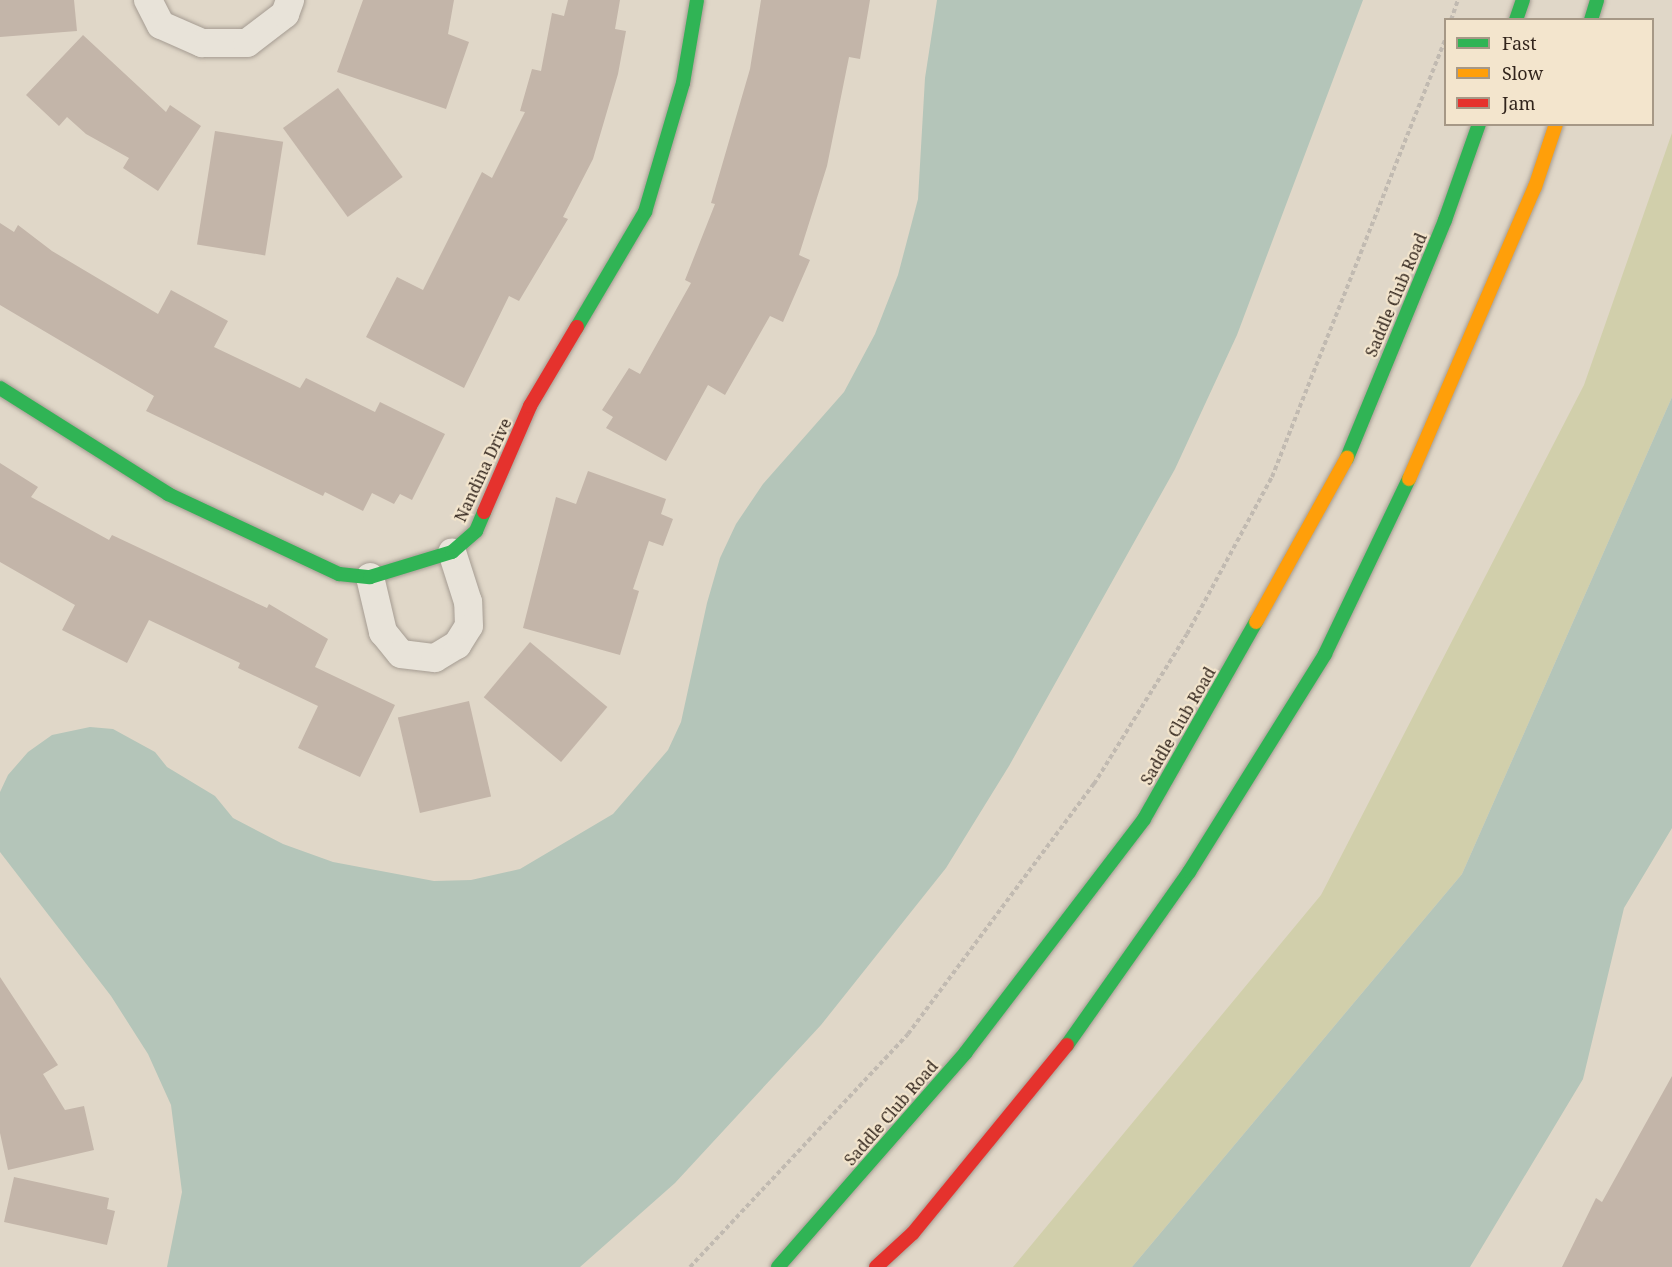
<!DOCTYPE html>
<style>
body{margin:0}
#map{position:relative;width:1672px;height:1267px;overflow:hidden;background:#e0d7c8;font-family:"Noto Serif",serif}
div>[style]{position:absolute}
.green>*{inset:0;background:#d1cfab}
.water>*{inset:0;background:#b4c5b9}
.building>*{inset:0;background:#c3b5a9;transform-origin:0 0}
.path>*{height:4px;margin-top:-2px;transform-origin:0;background:repeating-linear-gradient(90deg,#c1bab1 0 4.5px,transparent 0 7.5px)}
.roads{filter:drop-shadow(0 0 2px #a59c92) drop-shadow(0 0 2px #a59c92)}
.street>*{height:28px;margin:-14px;padding:0 14px;transform-origin:14px;border-radius:14px;background:#e8e3d9}
.fast>*{height:14px;margin:-7px;padding:0 7px;transform-origin:7px;border-radius:7px;background:#30b455}
.slow>*{height:14px;margin:-7px;padding:0 7px;transform-origin:7px;border-radius:7px;background:#ff9f0a}
.jam>*{height:14px;margin:-7px;padding:0 7px;transform-origin:7px;border-radius:7px;background:#e5322d}
span{translate:-50% -50%;white-space:nowrap;text-align:center;line-height:1.15;-webkit-text-stroke:4.5px #f3e5cd;paint-order:stroke}
.street-label{font-size:16px;color:#32251c}
.legend{position:absolute;left:1444px;top:18px;width:210px;height:108px;box-sizing:border-box;background:#f3e5cd;border:2px solid #a69886;margin:0;padding:8px 10px;list-style:none;font-size:18px;color:#32251c}
.legend li{display:flex;align-items:center;gap:12px;height:30px}
.legend b{width:30px;border:2px solid #a69886}
</style>
<div id="map">
<div class="green">
<div style="clip-path:polygon(1672px 133px,1672px 397px,1462px 874px,1132px 1267px,1013px 1267px,1321px 895px,1584px 385px)"></div>
</div>
<div class="water">
<div style="clip-path:polygon(937px 0,1363px 0,1237px 335px,1175px 469px,1009px 766px,946px 868px,821px 1025px,675px 1183px,580px 1267px,167px 1267px,182px 1192px,171px 1105px,148px 1054px,111px 996px,0 852px,0 792px,8px 775px,28px 752px,52px 735px,90px 727px,113px 729px,155px 752px,167px 767px,215px 796px,233px 818px,283px 844px,333px 862px,434px 881px,471px 880px,520px 869px,613px 814px,668px 750px,681px 722px,707px 603px,720px 558px,736px 524px,763px 484px,844px 392px,875px 334px,898px 275px,918px 199px,925px 78px)"></div>
<div style="clip-path:polygon(1672px 397px,1672px 828px,1624px 908px,1583px 1079px,1470px 1267px,1132px 1267px,1462px 874px)"></div>
</div>
<div class="building">
<div style="clip-path:polygon(0 0,74px 0,77px 31px,0 37px)"></div>
<div style="clip-path:polygon(363px 0,454px 0,448px 34px,469px 42px,446px 109px,337px 72px)"></div>
<div style="clip-path:polygon(568px 0,620px 0,615px 29px,626px 31px,618px 74px,593px 159px,563px 217px,568px 219px,519px 301px,509px 296px,464px 388px,366px 337px,397px 277px,423px 290px,482px 172px,492px 178px,525px 112px,520px 111px,532px 69px,541px 71px,552px 13px,564px 16px)"></div>
<div style="clip-path:polygon(761px 0,870px 0,860px 59px,849px 57px,827px 166px,799px 255px,810px 260px,783px 322px,770px 316px,725px 395px,708px 385px,666px 461px,606px 428px,613px 417px,602px 410px,629px 368px,640px 374px,691px 283px,685px 280px,715px 204px,711px 203px,750px 69px)"></div>
<div style="clip-path:polygon(83px 35px,166px 112px,170px 105px,201px 126px,158px 191px,123px 168px,129px 158px,86px 134px,67px 117px,59px 126px,26px 95px)"></div>
<div style="left:338px;top:88px;width:110px;height:68px;rotate:54deg"></div>
<div style="left:215px;top:131px;width:69px;height:115px;rotate:9deg"></div>
<div style="clip-path:polygon(0 223px,14px 232px,18px 225px,52px 251px,158px 314px,171px 290px,228px 321px,214px 347px,300px 388px,306px 378px,375px 412px,380px 402px,445px 434px,412px 500px,400px 494px,394px 504px,372px 493px,363px 511px,325px 492px,323px 496px,146px 411px,154px 396px,0 305px)"></div>
<div style="clip-path:polygon(0 463px,38px 487px,31px 497px,109px 540px,112px 535px,267px 608px,269px 604px,328px 639px,315px 667px,395px 705px,360px 777px,298px 748px,318px 706px,238px 668px,240px 663px,149px 620px,127px 663px,62px 630px,75px 605px,0 562px)"></div>
<div style="clip-path:polygon(588px 471px,666px 499px,661px 514px,673px 519px,663px 546px,649px 541px,633px 589px,639px 591px,620px 655px,523px 628px,556px 497px,576px 504px)"></div>
<div style="left:530px;top:642px;width:101px;height:72px;rotate:40deg"></div>
<div style="left:469px;top:701px;width:98px;height:73px;rotate:77deg"></div>
<div style="clip-path:polygon(0 977px,58px 1065px,43px 1074px,65px 1110px,84px 1106px,94px 1150px,8px 1170px,0 1133px)"></div>
<div style="clip-path:polygon(1672px 1076px,1672px 1267px,1562px 1267px,1596px 1198px,1602px 1202px)"></div>
<div style="clip-path:polygon(14px 1177px,109px 1198px,107px 1209px,115px 1211px,107px 1245px,4px 1222px)"></div>
</div>
<div class="path">
<div style="left:1451px;top:20px;width:21px;rotate:-71deg"></div>
<div style="left:690px;top:1267px;width:319px;rotate:-46.9deg"></div>
<div style="left:908px;top:1034px;width:312px;rotate:-53.4deg"></div>
<div style="left:1094px;top:784px;width:176px;rotate:-58.2deg"></div>
<div style="left:1187px;top:634px;width:179px;rotate:-61.6deg"></div>
<div style="left:1272px;top:477px;width:473px;rotate:-68.4deg"></div>
</div>
<div class="roads">
<div class="street">
<div style="left:148px;top:0;width:28px;rotate:63deg"></div>
<div style="left:161px;top:25px;width:45px;rotate:23.7deg"></div>
<div style="left:202px;top:43px;width:45px"></div>
<div style="left:247px;top:43px;width:48px;rotate:-37.3deg"></div>
<div style="left:285px;top:14px;width:15px;rotate:-70deg"></div>
<div style="left:370px;top:577px;width:57px;rotate:76.7deg"></div>
<div style="left:383px;top:632px;width:28px;rotate:51deg"></div>
<div style="left:401px;top:654px;width:34px;rotate:7deg"></div>
<div style="left:435px;top:658px;width:26px;rotate:-31deg"></div>
<div style="left:457px;top:645px;width:22px;rotate:-58deg"></div>
<div style="left:469px;top:626px;width:24px;rotate:-92deg"></div>
<div style="left:468px;top:602px;width:52px;rotate:-107.7deg"></div>
</div>
<div class="fast">
<div style="left:1516px;top:20px;width:21px;rotate:-71deg"></div>
<div style="left:1591px;top:20px;width:21px;rotate:-73deg"></div>
<div style="left:577px;top:327px;width:134px;rotate:-59.4deg"></div>
<div style="left:645px;top:212px;width:134px;rotate:-73.6deg"></div>
<div style="left:683px;top:83px;width:84px;rotate:-80.4deg"></div>
<div style="left:0;top:388px;width:199px;rotate:32.2deg"></div>
<div style="left:168px;top:494px;width:189px;rotate:25.1deg"></div>
<div style="left:339px;top:574px;width:31px;rotate:6deg"></div>
<div style="left:370px;top:577px;width:86px;rotate:-17deg"></div>
<div style="left:452px;top:552px;width:32px;rotate:-41deg"></div>
<div style="left:476px;top:531px;width:21px;rotate:-67deg"></div>
<div style="left:1347px;top:458px;width:257px;rotate:-67.6deg"></div>
<div style="left:1445px;top:220px;width:102px;rotate:-70.5deg"></div>
<div style="left:1067px;top:1045px;width:212px;rotate:-54.8deg"></div>
<div style="left:1189px;top:872px;width:257px;rotate:-58deg"></div>
<div style="left:1325px;top:654px;width:194px;rotate:-64.4deg"></div>
<div style="left:778px;top:1267px;width:286px;rotate:-48.8deg"></div>
<div style="left:966px;top:1052px;width:293px;rotate:-52.6deg"></div>
<div style="left:1144px;top:819px;width:227px;rotate:-60.4deg"></div>
</div>
<div class="slow">
<div style="left:1409px;top:479px;width:318px;rotate:-66.7deg"></div>
<div style="left:1535px;top:187px;width:66px;rotate:-71.6deg"></div>
<div style="left:1256px;top:622px;width:188px;rotate:-61deg"></div>
</div>
<div class="jam">
<div style="left:484px;top:512px;width:116px;rotate:-66.5deg"></div>
<div style="left:530px;top:406px;width:92px;rotate:-59.3deg"></div>
<div style="left:876px;top:1267px;width:50px;rotate:-42.6deg"></div>
<div style="left:913px;top:1233px;width:243px;rotate:-50.7deg"></div>
</div>
</div>
<div class="street-label">
<span style="left:1396px;top:295px;rotate:-67deg">Saddle Club Road</span>
<span style="left:483px;top:470px;rotate:-65deg">Nandina Drive</span>
<span style="left:1178px;top:726px;rotate:-60deg">Saddle Club Road</span>
<span style="left:891px;top:1113px;rotate:-49deg">Saddle Club Road</span>
</div>
<ul class="legend">
<li><b style="height:8px;background:#30b455"></b>Fast</li>
<li><b style="height:8px;background:#ff9f0a"></b>Slow</li>
<li><b style="height:8px;background:#e5322d"></b>Jam</li>
</ul>
</div>
